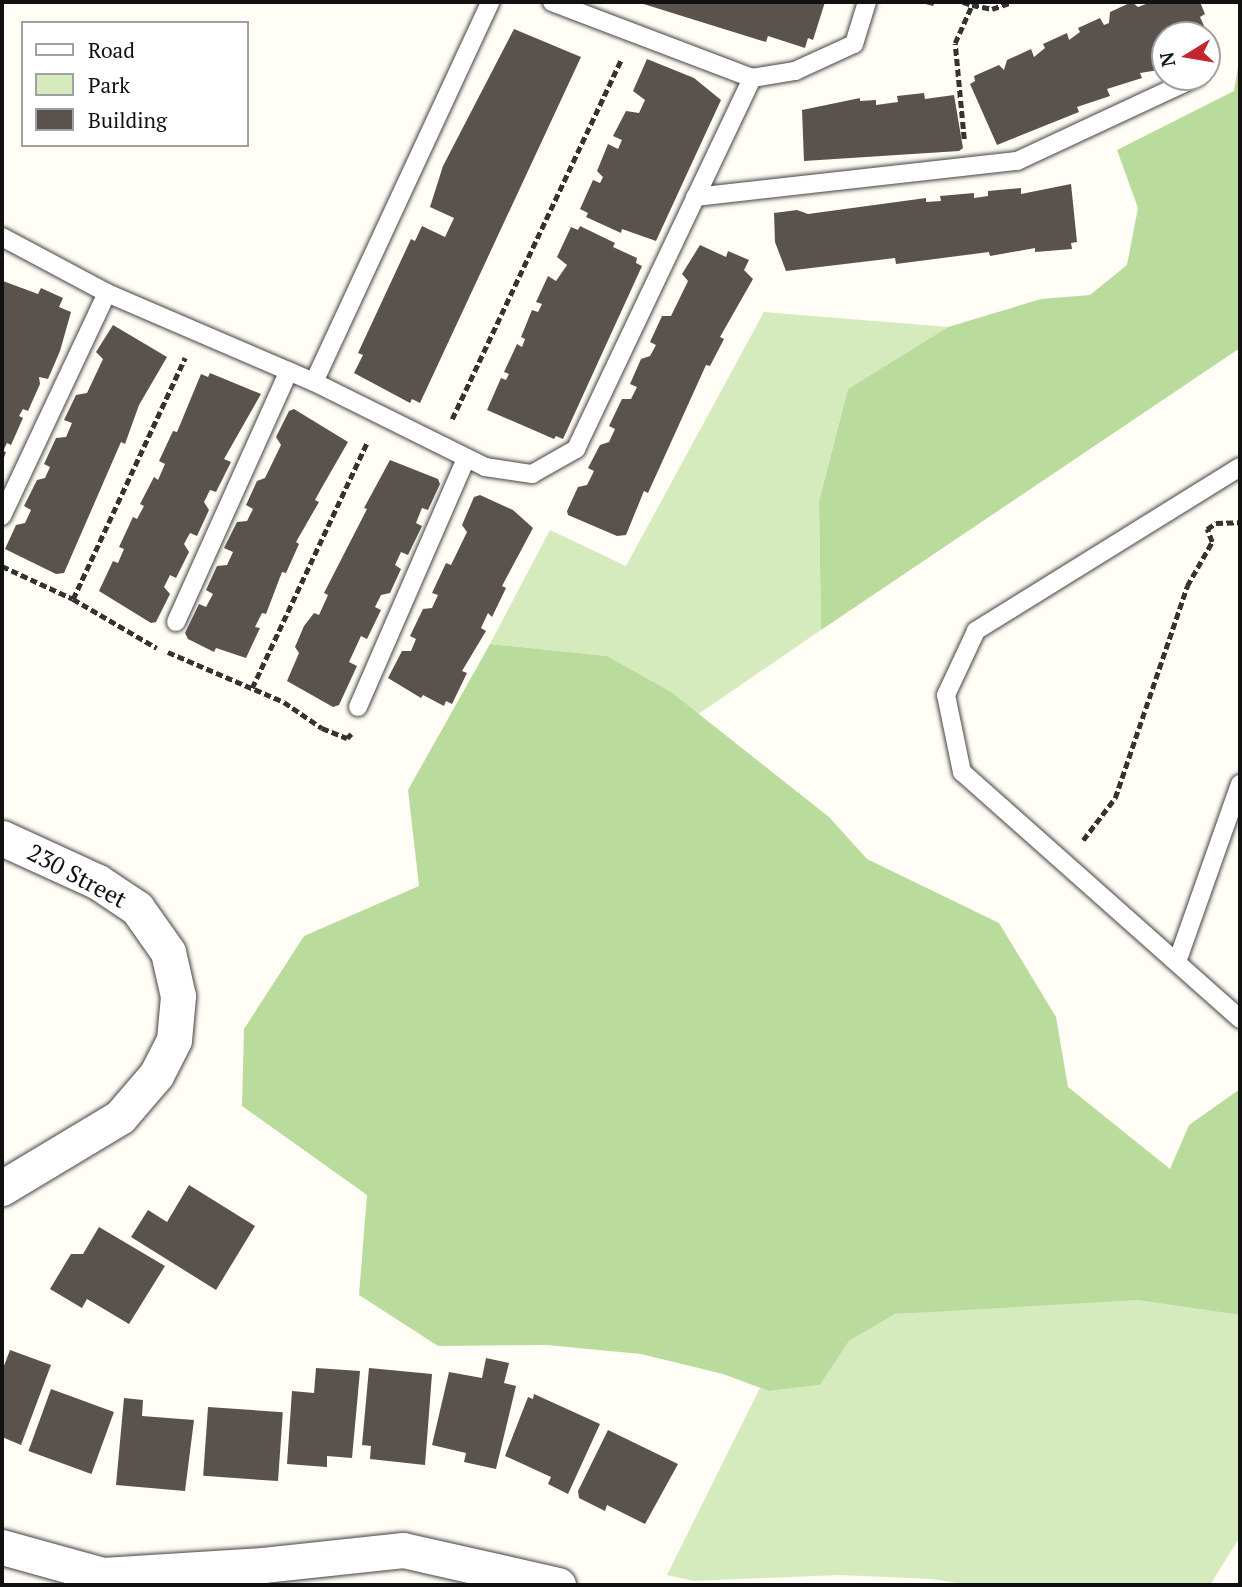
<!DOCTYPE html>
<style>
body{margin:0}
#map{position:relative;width:1242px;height:1587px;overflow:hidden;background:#fffdf5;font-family:"PT Serif",serif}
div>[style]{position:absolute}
.green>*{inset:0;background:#d5ebbd}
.forest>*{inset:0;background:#b9dc9c}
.building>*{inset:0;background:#5a524d;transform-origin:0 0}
.path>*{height:4.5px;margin-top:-2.25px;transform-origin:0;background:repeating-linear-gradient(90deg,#333 0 7px,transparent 0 10.5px)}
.roads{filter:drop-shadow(0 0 2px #444) drop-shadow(0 0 2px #444)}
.service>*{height:18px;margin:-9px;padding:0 9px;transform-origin:9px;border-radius:9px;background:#fff}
.minor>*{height:35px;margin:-17.5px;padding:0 17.5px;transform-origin:17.5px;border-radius:17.5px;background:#fff}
span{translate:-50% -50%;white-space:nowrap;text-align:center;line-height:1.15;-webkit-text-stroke:7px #fff;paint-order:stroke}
.street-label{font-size:24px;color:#111}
.frame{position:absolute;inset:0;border:4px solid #111;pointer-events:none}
.legend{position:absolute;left:21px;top:21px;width:228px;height:126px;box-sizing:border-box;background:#fff;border:2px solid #a0a0a0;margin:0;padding:9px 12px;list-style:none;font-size:21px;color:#111}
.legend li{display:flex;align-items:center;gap:14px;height:35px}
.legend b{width:35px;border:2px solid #a0a0a0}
.north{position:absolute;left:1151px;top:21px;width:70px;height:70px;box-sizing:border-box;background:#fff;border:2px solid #a0a0a0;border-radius:50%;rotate:259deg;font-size:19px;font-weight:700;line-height:28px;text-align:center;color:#111}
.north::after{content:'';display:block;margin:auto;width:24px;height:32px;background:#c4262e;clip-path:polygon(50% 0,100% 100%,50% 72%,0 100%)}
</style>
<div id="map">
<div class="green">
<div style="clip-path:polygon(764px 312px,948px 327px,848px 389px,819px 501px,821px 630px,697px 715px,607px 656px,490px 644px,550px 530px,626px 566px)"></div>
<div style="clip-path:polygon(1080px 1300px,1137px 1300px,1240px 1315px,1240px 1537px,1210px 1585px,970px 1585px,932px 1579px,839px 1575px,694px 1581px,667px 1575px,760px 1388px,769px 1391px,820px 1385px,849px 1341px,895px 1314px)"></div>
</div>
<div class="forest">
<div style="clip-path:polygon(1240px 55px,1240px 348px,821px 630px,819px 501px,848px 389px,948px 327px,1041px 299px,1090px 295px,1127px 265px,1138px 208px,1117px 150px,1234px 91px)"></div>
<div style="clip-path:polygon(490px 644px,607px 656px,671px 692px,829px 817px,867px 859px,999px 923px,1056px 1017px,1068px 1087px,1170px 1169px,1189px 1125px,1240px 1089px,1240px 1315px,1137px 1300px,895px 1314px,849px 1341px,820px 1385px,769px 1391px,723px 1374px,641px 1354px,547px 1345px,438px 1346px,359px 1295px,367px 1195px,242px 1106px,244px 1029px,304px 936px,419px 886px,408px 790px)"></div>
</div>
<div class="building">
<div style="clip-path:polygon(637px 2px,825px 2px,813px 40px,808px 38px,805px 48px,768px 36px,766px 42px)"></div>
<div style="clip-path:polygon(918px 2px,935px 2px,933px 6px)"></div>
<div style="clip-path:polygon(1132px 2px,1138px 7px,1151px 2px,1200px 2px,1205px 14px,1200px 17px,1211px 41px,1207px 42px,1207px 35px,1165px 35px,1165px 69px,1140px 73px,1142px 78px,1107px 89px,1110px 96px,1077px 107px,1079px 112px,997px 145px,970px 84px,975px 81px,974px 76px,999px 65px,1004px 70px,1007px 60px,1031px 49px,1034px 57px,1045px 48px,1043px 44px,1067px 33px,1069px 40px,1080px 32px,1078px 28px,1100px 18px,1104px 25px,1109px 23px,1110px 12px)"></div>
<div style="clip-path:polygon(514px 29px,581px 57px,420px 403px,412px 399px,410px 403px,354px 373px,363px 355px,358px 353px,411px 239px,415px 241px,422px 226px,445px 237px,454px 218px,430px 207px,443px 166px)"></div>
<div style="clip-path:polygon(647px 59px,694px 78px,721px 100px,656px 241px,622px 229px,621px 233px,586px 217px,588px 213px,580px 209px,593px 180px,600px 183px,603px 177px,597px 171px,608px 144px,618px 149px,622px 140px,613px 136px,626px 111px,639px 113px,645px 100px,633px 91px)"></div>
<div style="clip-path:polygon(924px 93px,925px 99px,954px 95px,963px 148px,959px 151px,804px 161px,802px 110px,860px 98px,860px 101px,876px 100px,876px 105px,898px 102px,897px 96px)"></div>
<div style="clip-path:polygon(1071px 184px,1077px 242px,1071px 243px,1072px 249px,1035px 252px,1035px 248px,990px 256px,989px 252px,896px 264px,895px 258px,786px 271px,775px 242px,774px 213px,797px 210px,808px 214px,926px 198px,926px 202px,941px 201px,940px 196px,974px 193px,974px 198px,988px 196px,988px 191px,1021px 188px,1021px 194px)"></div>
<div style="clip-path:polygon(580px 226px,615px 243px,613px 247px,637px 258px,636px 263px,642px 266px,563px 439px,556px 436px,554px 439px,487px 410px,501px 378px,506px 380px,509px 374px,504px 372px,517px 344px,522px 347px,525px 339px,521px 337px,532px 310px,538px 312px,542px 304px,536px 302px,548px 276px,556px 281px,567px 265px,557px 257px,571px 227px,578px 230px)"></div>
<div style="clip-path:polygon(700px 245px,726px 257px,728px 251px,749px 260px,744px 270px,753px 279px,720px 337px,724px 339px,710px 366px,706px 365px,648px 493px,644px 491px,626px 535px,617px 536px,568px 515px,567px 511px,578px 487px,587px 485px,594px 471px,588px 468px,600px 445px,609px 442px,615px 429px,609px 426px,622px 399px,631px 399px,637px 387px,630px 384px,641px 359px,650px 356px,656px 345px,650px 342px,662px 316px,671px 316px,688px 281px,682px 274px)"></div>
<div style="clip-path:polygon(3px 281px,38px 294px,41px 288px,63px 298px,59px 307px,71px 312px,60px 351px,48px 379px,39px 377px,40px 384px,28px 411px,23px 409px,19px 416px,23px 418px,11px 445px,7px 443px,3px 451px,6px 452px,2px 463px)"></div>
<div style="clip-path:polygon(113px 325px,167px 357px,139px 405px,125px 444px,121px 442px,64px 573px,56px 574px,5px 549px,16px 525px,25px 523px,31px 510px,24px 506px,37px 480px,45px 478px,50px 467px,44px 464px,56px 438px,66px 437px,72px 423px,64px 420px,76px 395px,87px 393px,103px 359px,96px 352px)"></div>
<div style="clip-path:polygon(210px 373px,261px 394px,224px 459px,231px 462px,216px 492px,210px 490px,204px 502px,209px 510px,197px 536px,190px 533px,184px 544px,189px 552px,176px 578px,170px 575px,164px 587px,170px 594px,156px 622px,151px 623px,99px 591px,113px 561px,118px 563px,124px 549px,119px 547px,133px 517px,137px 519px,144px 506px,140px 504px,154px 477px,158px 480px,165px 464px,159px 461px,173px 431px,177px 432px,201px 374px,208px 377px)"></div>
<div style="clip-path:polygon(294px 409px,348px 442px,321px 489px,315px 500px,319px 502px,296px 542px,299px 544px,286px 573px,282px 572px,266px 614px,262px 613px,255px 627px,260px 628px,246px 658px,216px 648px,214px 652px,188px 639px,185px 633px,199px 604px,206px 607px,213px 594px,206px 590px,217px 566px,227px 565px,233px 552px,224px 548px,237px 522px,247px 521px,253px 509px,246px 505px,257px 481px,265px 478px,281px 445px,276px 437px,289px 411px)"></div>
<div style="clip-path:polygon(390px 460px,438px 479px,440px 484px,428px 510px,422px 508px,416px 523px,422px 526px,408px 555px,401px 552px,395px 565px,401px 569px,390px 593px,381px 595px,375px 607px,381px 610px,367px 639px,361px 636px,349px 662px,357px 666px,339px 705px,333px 707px,287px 681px,299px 653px,295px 647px,304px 626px,314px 613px,319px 615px,328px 595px,324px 593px,367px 509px,364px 508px)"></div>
<div style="clip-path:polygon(480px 495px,513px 510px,533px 528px,502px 586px,506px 588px,492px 617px,488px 613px,481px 628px,486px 631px,462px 671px,467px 673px,452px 704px,446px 701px,444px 706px,423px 695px,421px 698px,388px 678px,402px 651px,411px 651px,416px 639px,410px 636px,423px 609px,432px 608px,438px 595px,432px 593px,446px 563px,451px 565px,467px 532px,462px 525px,474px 497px)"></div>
<div style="clip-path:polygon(189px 1185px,255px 1226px,216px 1290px,131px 1237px,148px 1210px,167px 1222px)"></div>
<div style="clip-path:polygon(99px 1227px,165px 1266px,129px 1324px,87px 1299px,82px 1308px,50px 1289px,71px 1254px,83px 1254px)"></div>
<div style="clip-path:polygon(10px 1350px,51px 1365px,21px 1445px,2px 1437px,2px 1371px)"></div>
<div style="clip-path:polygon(486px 1358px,509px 1363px,504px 1383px,516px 1386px,496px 1469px,464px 1462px,466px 1453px,432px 1445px,449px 1372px,482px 1378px)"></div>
<div style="clip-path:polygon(316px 1368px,360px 1371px,352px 1458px,327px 1456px,327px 1467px,287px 1464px,292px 1391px,314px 1393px)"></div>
<div style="clip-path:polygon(369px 1368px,432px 1374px,425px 1465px,370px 1459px,371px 1446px,362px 1445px)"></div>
<div style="left:51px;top:1389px;width:67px;height:66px;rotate:20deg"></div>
<div style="clip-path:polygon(534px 1394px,600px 1424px,568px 1494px,548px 1484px,551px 1477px,505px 1456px,528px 1397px,533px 1399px)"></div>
<div style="clip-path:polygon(124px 1398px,143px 1400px,142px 1416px,194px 1420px,185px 1491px,116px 1485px)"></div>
<div style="left:208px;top:1407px;width:75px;height:69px;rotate:4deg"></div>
<div style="clip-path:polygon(608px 1430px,678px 1464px,645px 1524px,607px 1505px,605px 1511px,579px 1498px,578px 1491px)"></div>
</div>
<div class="path">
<div style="left:963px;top:2px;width:9px;rotate:18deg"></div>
<div style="left:964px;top:139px;width:96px;rotate:-95.4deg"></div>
<div style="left:955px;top:43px;width:42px;rotate:-65.9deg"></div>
<div style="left:972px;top:5px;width:20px;rotate:11deg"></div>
<div style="left:992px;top:9px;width:21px;rotate:-19deg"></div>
<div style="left:452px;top:419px;width:397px;rotate:-64.8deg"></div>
<div style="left:2px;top:566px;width:78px;rotate:24.9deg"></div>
<div style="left:73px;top:599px;width:97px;rotate:30.3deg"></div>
<div style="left:73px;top:599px;width:266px;rotate:-65.1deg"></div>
<div style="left:168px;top:652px;width:126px;rotate:23.3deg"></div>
<div style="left:284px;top:702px;width:46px;rotate:34.4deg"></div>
<div style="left:322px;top:728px;width:27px;rotate:22deg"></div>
<div style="left:347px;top:738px;width:6px;rotate:-45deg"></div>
<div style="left:252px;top:688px;width:272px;rotate:-64.9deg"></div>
<div style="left:1083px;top:840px;width:53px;rotate:-52.7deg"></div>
<div style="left:1115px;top:798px;width:224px;rotate:-71.2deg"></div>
<div style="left:1187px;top:586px;width:51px;rotate:-60.4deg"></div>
<div style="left:1212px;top:542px;width:14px;rotate:-111deg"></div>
<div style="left:1207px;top:529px;width:11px;rotate:-34deg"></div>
<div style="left:1216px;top:523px;width:24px;rotate:-2deg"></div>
</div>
<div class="roads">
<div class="service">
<div style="left:552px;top:2px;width:214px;rotate:20.8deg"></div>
<div style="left:752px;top:78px;width:44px;rotate:-9.2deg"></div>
<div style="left:795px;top:71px;width:65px;rotate:-24.6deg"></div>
<div style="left:854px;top:44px;width:44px;rotate:-72.8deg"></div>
<div style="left:695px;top:197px;width:324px;rotate:-6.4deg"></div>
<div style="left:1017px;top:161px;width:199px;rotate:-25deg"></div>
<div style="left:2px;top:237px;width:119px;rotate:28.1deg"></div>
<div style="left:107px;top:293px;width:225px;rotate:23.3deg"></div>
<div style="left:314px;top:382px;width:191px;rotate:26.4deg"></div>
<div style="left:485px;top:467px;width:48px;rotate:8.5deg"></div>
<div style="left:532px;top:474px;width:51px;rotate:-29.6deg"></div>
<div style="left:576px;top:449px;width:411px;rotate:-64.6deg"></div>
<div style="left:314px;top:382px;width:419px;rotate:-65.1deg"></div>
<div style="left:1240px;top:467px;width:311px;rotate:148.2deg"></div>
<div style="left:976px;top:631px;width:71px;rotate:115.1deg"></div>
<div style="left:946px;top:695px;width:79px;rotate:78.3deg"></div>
<div style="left:962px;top:772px;width:372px;rotate:41.6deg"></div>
<div style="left:2px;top:516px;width:246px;rotate:-64.8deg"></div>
<div style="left:176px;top:622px;width:275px;rotate:-65.8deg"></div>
<div style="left:358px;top:707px;width:270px;rotate:-66.5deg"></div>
<div style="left:1177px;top:962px;width:189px;rotate:-70.5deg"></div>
</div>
<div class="minor">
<div style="left:2px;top:838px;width:106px;rotate:24.6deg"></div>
<div style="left:98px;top:882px;width:47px;rotate:33.7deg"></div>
<div style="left:137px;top:908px;width:54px;rotate:54.8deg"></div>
<div style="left:168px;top:952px;width:45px;rotate:77.2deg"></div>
<div style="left:178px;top:996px;width:44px;rotate:95.2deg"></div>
<div style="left:174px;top:1040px;width:39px;rotate:117deg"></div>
<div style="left:156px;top:1075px;width:55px;rotate:130.6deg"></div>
<div style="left:120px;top:1117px;width:138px;rotate:149deg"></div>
<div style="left:2px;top:1547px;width:105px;rotate:15.5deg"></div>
<div style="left:103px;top:1575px;width:160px;rotate:-3.6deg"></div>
<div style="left:263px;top:1565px;width:141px;rotate:-6.1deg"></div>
<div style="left:403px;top:1550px;width:159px;rotate:12.7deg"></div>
</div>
</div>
<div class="street-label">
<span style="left:77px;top:876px;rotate:28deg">230 Street</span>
</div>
<div class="frame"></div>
<ul class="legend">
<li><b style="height:9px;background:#fff"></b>Road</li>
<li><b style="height:19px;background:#d5ebbd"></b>Park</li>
<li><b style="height:19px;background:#5a524d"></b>Building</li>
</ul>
<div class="north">N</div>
</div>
